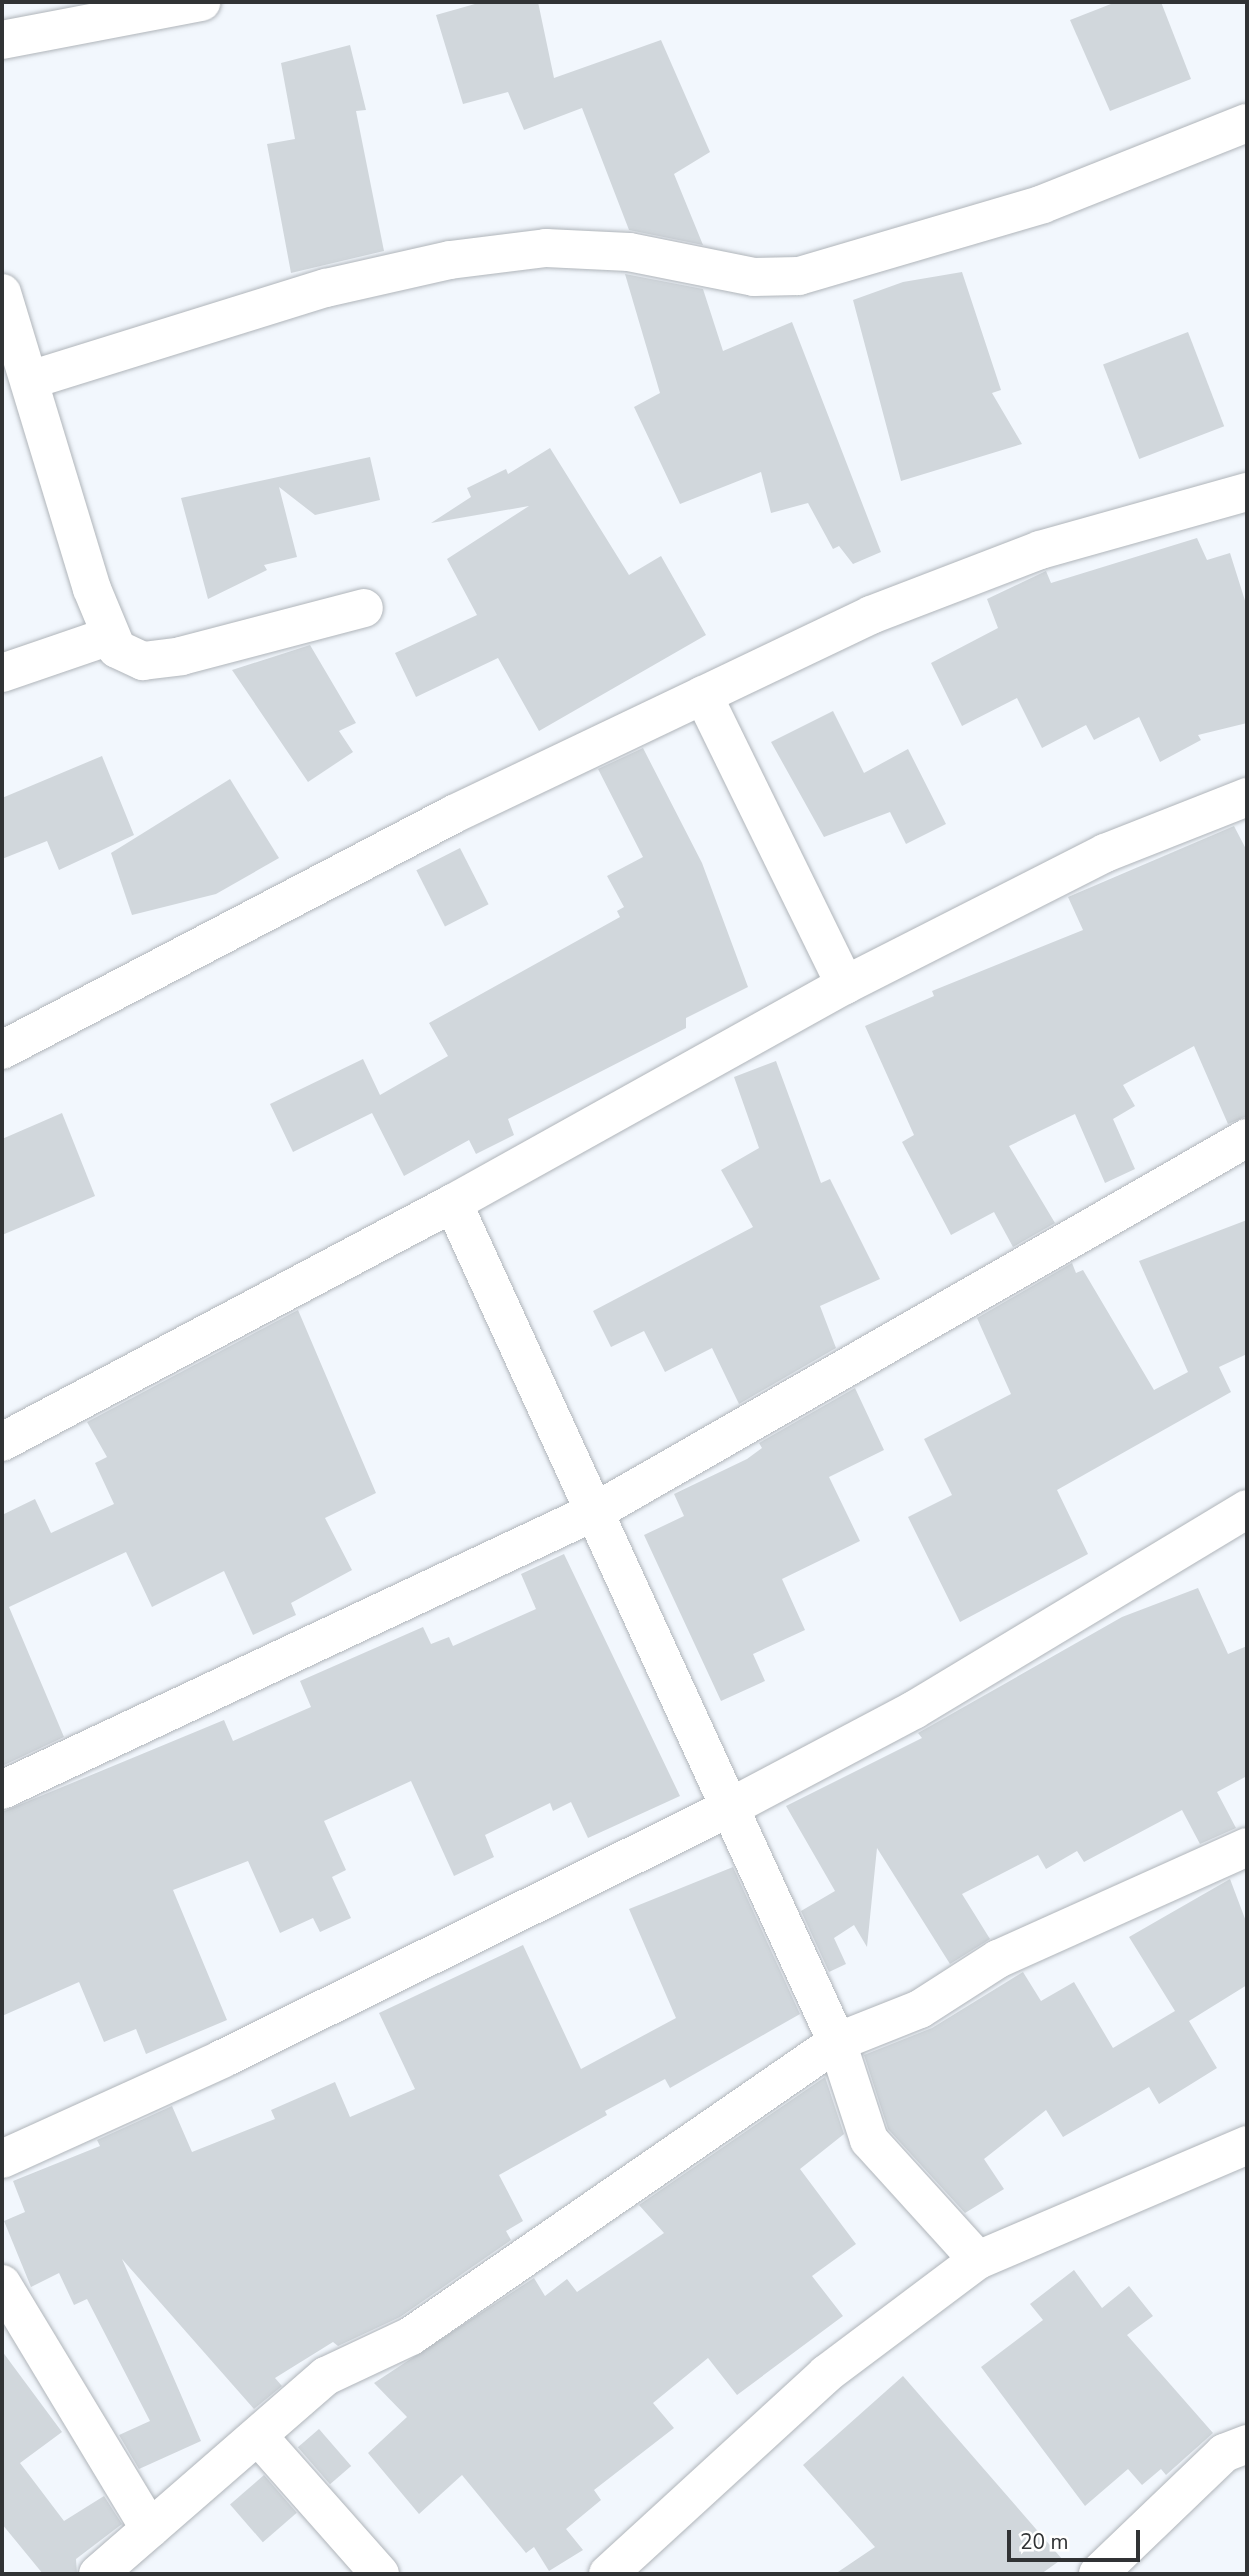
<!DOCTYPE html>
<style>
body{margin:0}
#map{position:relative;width:1249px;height:2576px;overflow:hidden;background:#f2f7fd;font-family:"Nunito Sans",sans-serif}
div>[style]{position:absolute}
.building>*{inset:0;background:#d1d7dc;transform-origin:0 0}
.roads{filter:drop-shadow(0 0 2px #b0b5ba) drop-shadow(0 0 2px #b0b5ba)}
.minor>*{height:38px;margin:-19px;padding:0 19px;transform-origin:19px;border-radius:19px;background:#fff}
span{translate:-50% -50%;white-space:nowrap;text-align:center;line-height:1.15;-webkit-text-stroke:5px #fff;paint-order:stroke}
.frame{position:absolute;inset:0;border:4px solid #313335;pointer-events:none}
.scale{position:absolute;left:1007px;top:2530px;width:133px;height:32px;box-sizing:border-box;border:4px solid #313335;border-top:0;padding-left:9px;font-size:21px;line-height:24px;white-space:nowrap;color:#313335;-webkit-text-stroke:5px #fff;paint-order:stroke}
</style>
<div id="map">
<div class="building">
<div style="clip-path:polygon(482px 2px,538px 2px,554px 78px,661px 40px,710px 152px,674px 174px,703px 245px,629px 230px,582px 108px,524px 130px,508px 92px,463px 104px,436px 15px)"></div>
<div style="clip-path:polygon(1116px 2px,1161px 2px,1191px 79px,1110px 111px,1070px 20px)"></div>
<div style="clip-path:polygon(350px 45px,366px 110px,356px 111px,384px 251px,291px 273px,267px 144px,295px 139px,281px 63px)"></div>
<div style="clip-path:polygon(962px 272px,1001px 390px,992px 393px,1022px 444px,901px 481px,853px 300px,903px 282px)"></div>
<div style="clip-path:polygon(625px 274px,703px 289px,723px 351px,792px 322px,881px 552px,853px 564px,839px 546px,833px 549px,808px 503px,771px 513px,761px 472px,680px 504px,634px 407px,660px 393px)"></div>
<div style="left:1188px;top:332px;width:101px;height:91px;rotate:69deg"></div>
<div style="clip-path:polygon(550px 448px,629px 575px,661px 556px,706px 635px,539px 731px,498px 658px,416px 697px,395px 653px,477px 615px,447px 559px,529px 506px,431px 523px,471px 497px,467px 488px,506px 469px,508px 474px)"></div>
<div style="clip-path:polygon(370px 457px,380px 500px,315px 515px,279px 487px,297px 557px,264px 565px,267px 570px,208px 599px,181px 498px)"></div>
<div style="clip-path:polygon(1197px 538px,1207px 560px,1230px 553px,1247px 607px,1247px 723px,1198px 735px,1201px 740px,1160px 762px,1139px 717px,1094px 740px,1086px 725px,1042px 748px,1017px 698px,962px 726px,931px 663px,998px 628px,987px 599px,1046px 571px,1051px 583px)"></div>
<div style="clip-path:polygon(310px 645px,356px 723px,339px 731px,353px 752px,308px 782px,232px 670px)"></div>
<div style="clip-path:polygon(833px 711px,864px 773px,908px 749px,946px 824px,906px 844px,890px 812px,824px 837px,771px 742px)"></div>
<div style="clip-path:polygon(643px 748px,702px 863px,748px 987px,686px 1018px,686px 1028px,508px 1119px,514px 1135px,476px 1154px,469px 1140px,404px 1176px,372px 1113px,293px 1152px,270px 1104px,363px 1059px,380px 1095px,448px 1056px,429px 1023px,620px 917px,617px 911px,624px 907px,607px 876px,643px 857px,598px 769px)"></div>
<div style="clip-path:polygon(102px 756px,134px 835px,59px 870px,47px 841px,2px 859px,2px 798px)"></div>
<div style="clip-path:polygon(230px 779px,279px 858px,216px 894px,132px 915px,111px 853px)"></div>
<div style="clip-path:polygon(1234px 826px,1247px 851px,1247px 1116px,1228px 1124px,1194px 1046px,1123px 1085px,1135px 1106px,1113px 1119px,1135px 1169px,1105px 1183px,1075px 1114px,1009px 1146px,1055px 1223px,1013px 1247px,994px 1212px,951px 1235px,902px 1142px,914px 1135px,865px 1026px,934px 996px,932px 991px,1083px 930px,1068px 897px)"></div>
<div style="left:460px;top:848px;width:63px;height:49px;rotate:63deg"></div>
<div style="clip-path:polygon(776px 1061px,821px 1183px,830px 1179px,880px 1279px,820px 1306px,836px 1348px,739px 1404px,712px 1348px,665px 1372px,644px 1331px,611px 1347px,593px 1311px,753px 1227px,721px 1170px,759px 1148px,734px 1077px)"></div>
<div style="clip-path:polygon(62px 1113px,95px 1196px,2px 1235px,2px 1139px)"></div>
<div style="clip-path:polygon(1247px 1220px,1247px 1354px,1219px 1367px,1231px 1392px,1057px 1490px,1088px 1554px,960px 1622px,908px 1517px,952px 1495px,924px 1439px,1011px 1394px,977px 1318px,1072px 1263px,1076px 1273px,1083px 1270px,1154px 1390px,1188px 1372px,1139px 1261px)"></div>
<div style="clip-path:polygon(298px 1310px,376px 1493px,325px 1518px,352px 1570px,291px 1603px,296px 1615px,253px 1635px,224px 1571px,152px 1607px,126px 1552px,9px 1607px,64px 1737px,2px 1766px,2px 1515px,35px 1499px,51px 1533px,114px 1504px,95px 1463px,107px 1457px,87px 1422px)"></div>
<div style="clip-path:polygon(855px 1388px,884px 1450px,829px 1477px,860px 1541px,782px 1579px,805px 1630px,753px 1654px,765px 1681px,721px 1701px,644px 1535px,684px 1516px,674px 1494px,747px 1459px,762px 1448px,759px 1443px)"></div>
<div style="clip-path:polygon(564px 1554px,680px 1796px,588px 1838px,571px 1802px,553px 1811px,550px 1803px,485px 1835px,494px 1857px,454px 1876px,411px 1781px,324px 1821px,346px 1870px,332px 1877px,351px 1918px,320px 1932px,313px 1918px,280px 1933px,248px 1861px,173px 1890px,227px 2020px,146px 2054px,136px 2029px,104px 2042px,79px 1982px,2px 2016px,2px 1812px,224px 1720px,233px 1741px,311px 1707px,300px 1681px,423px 1627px,431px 1644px,449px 1637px,453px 1646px,536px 1609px,521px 1574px)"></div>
<div style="clip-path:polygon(1198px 1588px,1228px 1654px,1247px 1646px,1247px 1776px,1217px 1792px,1236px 1828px,1200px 1844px,1182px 1810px,1084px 1862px,1077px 1851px,1046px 1869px,1038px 1855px,962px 1894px,990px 1939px,950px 1964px,877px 1848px,867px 1947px,854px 1925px,834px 1938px,846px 1964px,829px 1972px,801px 1911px,835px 1891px,786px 1806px,922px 1738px,918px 1733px,1122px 1617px)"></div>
<div style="clip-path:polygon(733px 1867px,800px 2014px,670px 2088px,665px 2079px,605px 2111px,607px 2115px,499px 2175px,523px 2221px,506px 2231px,511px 2240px,400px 2317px,338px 2346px,333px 2342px,275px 2378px,282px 2386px,254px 2409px,122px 2259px,201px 2441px,139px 2469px,119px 2435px,150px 2421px,87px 2299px,74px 2305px,59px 2273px,31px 2287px,4px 2221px,25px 2212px,13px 2181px,100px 2146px,97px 2140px,172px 2106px,192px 2152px,275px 2119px,271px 2110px,335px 2082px,350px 2117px,415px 2089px,379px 2013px,523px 1945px,581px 2069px,676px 2018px,629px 1909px)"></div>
<div style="clip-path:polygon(1230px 1879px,1247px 1924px,1247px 1985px,1189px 2021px,1217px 2068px,1159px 2104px,1149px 2087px,1063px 2137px,1046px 2110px,984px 2159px,1004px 2189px,965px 2213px,888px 2129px,864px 2055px,932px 2028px,1023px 1972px,1041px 2001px,1074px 1982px,1113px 2048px,1175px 2011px,1129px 1937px)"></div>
<div style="clip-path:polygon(825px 2077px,844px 2134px,800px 2169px,856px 2244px,812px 2276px,843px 2316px,737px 2395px,708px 2358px,653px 2403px,674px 2428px,594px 2490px,601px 2500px,566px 2529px,583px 2550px,549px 2571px,534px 2547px,526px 2553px,462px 2475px,419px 2514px,368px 2453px,407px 2417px,374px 2383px,534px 2278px,545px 2296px,567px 2279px,577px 2292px,664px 2233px,639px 2205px)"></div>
<div style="clip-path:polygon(1074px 2270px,1102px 2308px,1129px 2286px,1153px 2316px,1127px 2335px,1213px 2433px,1166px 2475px,1161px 2469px,1142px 2485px,1128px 2469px,1085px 2506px,981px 2367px,1043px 2320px,1030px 2304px)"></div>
<div style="clip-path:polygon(2px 2351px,62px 2432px,20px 2463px,64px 2521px,104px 2496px,122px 2524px,76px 2559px,77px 2574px,43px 2574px,2px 2524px)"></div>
<div style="clip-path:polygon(903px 2376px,1062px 2559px,1041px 2574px,835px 2574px,875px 2547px,803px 2465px)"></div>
<div style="left:319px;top:2429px;width:49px;height:28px;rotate:49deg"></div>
<div style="left:264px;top:2475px;width:50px;height:45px;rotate:49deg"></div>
</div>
<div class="roads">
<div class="minor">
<div style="left:2px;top:40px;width:203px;rotate:-10.8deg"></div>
<div style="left:2px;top:293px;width:309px;rotate:73.1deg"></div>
<div style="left:92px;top:589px;width:65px;rotate:67.4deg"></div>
<div style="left:117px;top:649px;width:29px;rotate:25deg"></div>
<div style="left:143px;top:661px;width:38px;rotate:-7deg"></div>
<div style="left:181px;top:656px;width:189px;rotate:-14.7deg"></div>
<div style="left:30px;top:380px;width:310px;rotate:-17.3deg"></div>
<div style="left:326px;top:288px;width:127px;rotate:-12.7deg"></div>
<div style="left:450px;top:260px;width:97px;rotate:-7.1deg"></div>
<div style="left:546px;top:248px;width:83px;rotate:2.8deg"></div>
<div style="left:629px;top:252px;width:127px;rotate:11.3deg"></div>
<div style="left:754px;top:277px;width:45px;rotate:-1.3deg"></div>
<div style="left:799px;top:276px;width:254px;rotate:-16.4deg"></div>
<div style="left:1043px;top:204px;width:219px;rotate:-21.7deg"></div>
<div style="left:2px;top:673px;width:114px;rotate:-18.9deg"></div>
<div style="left:703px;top:695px;width:323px;rotate:63.9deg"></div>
<div style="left:2px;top:1050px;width:510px;rotate:-27.57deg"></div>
<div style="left:454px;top:814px;width:462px;rotate:-25.5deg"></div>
<div style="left:871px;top:615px;width:181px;rotate:-21deg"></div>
<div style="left:1040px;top:550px;width:215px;rotate:-15.7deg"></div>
<div style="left:453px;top:1203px;width:923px;rotate:65.41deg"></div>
<div style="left:837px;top:2042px;width:103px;rotate:71.9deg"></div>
<div style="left:869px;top:2140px;width:162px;rotate:47.8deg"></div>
<div style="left:2px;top:1442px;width:510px;rotate:-27.92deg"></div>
<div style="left:453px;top:1203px;width:449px;rotate:-29.1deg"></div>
<div style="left:845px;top:985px;width:292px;rotate:-26.9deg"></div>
<div style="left:1105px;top:853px;width:153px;rotate:-21.5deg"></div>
<div style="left:2px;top:1790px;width:658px;rotate:-25.16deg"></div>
<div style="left:598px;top:1510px;width:748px;rotate:-29.82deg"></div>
<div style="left:2px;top:2159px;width:242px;rotate:-24.4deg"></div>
<div style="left:222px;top:2059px;width:561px;rotate:-26.34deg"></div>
<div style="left:725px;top:1810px;width:214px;rotate:-27.9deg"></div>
<div style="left:914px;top:1710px;width:389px;rotate:-31.1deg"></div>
<div style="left:2px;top:2284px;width:286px;rotate:58.9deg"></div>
<div style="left:258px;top:2436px;width:184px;rotate:48.5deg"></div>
<div style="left:98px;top:2574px;width:302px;rotate:-41deg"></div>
<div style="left:326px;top:2376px;width:94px;rotate:-25.2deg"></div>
<div style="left:411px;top:2336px;width:518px;rotate:-34.61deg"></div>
<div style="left:837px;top:2042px;width:89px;rotate:-21.7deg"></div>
<div style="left:920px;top:2009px;width:93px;rotate:-32.7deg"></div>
<div style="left:998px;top:1959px;width:273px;rotate:-24.2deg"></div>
<div style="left:608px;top:2574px;width:296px;rotate:-42.5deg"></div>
<div style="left:826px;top:2374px;width:190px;rotate:-36.9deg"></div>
<div style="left:978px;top:2260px;width:293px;rotate:-23.1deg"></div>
<div style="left:1098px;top:2574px;width:175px;rotate:-43.8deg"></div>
<div style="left:1224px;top:2453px;width:25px;rotate:-21deg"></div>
</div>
</div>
<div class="frame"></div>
<div class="scale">20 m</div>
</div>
